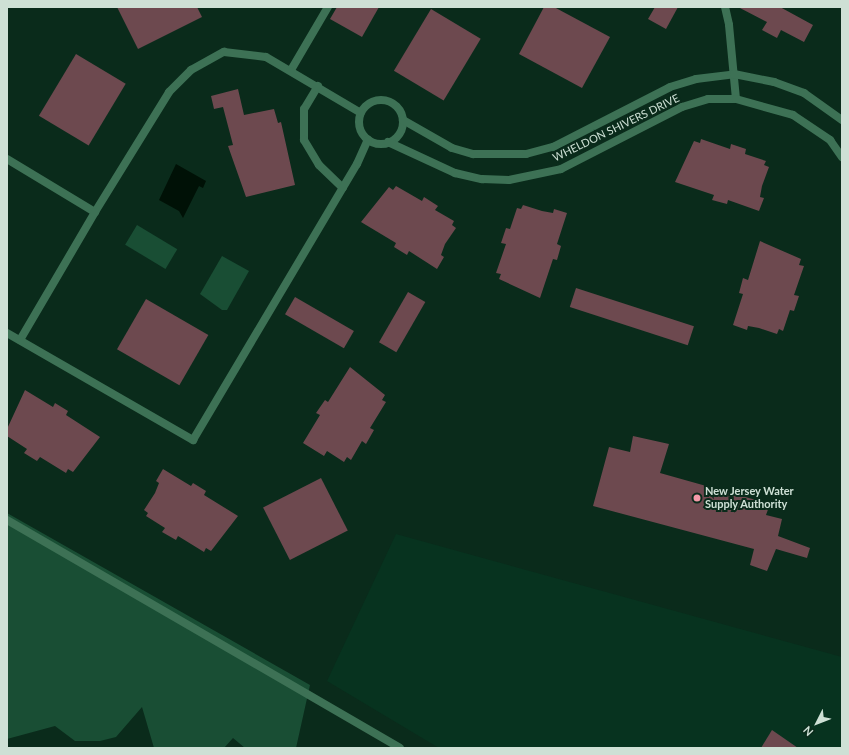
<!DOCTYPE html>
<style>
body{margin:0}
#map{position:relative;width:849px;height:755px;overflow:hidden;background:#0a2b1b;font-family:Lato,sans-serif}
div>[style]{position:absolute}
.built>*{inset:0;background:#07331f}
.green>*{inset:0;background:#194e34;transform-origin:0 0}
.water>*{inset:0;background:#001106}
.building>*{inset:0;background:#6d494f;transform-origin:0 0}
.street>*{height:8px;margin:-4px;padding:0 4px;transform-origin:4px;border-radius:4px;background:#3d7155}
.street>.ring{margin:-4px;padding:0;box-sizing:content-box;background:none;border:8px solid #3d7155;border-radius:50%}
.dots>*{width:11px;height:11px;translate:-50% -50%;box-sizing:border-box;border:2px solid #0a2b1b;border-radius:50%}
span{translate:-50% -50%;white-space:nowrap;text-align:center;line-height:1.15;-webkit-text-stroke:4px #0a2b1b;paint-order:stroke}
.street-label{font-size:11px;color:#cee0d5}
.poi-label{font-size:11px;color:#cee0d5;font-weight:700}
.left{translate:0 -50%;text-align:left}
.frame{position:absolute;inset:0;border:8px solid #cee0d5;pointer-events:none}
.north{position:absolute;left:797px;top:703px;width:40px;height:40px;-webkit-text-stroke:3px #0a2b1b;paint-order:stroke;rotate:228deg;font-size:11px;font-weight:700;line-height:16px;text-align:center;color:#cee0d5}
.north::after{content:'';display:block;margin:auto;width:14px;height:18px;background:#cee0d5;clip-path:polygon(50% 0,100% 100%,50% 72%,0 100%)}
</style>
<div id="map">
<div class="built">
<div style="clip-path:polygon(396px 534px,842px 657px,842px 748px,439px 748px,327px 681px)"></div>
</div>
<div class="green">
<div style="left:137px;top:225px;width:47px;height:23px;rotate:31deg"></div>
<div style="clip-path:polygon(222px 256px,249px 271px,227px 310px,222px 310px,200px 294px)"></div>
<div style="clip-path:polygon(7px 513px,310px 685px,296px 748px,245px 748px,233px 738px,224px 748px,154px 748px,142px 707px,116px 737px,100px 741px,75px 741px,55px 726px,7px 739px)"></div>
</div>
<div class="water">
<div style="clip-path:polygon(176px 164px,206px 181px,203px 188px,199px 186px,183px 218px,179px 211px,159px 200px)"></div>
</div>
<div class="building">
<div style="clip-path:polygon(117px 7px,197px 7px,202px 17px,138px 49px)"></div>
<div style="clip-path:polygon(337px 7px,379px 7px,362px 37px,330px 19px)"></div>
<div style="clip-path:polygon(544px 7px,554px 7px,610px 37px,582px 88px,519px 54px)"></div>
<div style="clip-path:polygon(655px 7px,678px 7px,666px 29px,648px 19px)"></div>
<div style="clip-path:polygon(738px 7px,780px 7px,813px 25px,804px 42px,781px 30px,777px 38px,762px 30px,767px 22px)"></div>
<div style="left:431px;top:9px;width:58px;height:72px;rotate:31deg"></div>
<div style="left:76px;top:54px;width:58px;height:72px;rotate:31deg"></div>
<div style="clip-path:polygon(238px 89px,244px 115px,274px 109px,278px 123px,281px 122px,295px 185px,246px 197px,228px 146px,233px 145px,223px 107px,214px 109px,211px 96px)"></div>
<div style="clip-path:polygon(701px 139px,730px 149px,731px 144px,746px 149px,745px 154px,766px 161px,764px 165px,769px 167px,762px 186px,760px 197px,764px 198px,759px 211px,728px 200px,727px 204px,712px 200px,714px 195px,675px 182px,694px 141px,700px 143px)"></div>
<div style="clip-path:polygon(396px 186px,422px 201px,424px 197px,438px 206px,435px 210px,454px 221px,452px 225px,456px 228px,445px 244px,441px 255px,444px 257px,437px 269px,409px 251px,407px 255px,394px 247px,396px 243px,361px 222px,389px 187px,393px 190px)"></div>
<div style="clip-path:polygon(523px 205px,542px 211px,553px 213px,554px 209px,567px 213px,557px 244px,561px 246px,557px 260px,553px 259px,540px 298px,499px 279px,501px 274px,496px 273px,506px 244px,501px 243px,506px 228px,510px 229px,517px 208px,521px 209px)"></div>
<div style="clip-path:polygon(760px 241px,801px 259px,799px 265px,804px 266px,794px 295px,799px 296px,794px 311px,790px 310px,783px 331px,779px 329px,777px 334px,759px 328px,748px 326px,747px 330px,733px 325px,743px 294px,739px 293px,743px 278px,748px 280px)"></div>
<div style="left:576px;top:288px;width:124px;height:20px;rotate:18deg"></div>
<div style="left:408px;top:292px;width:20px;height:58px;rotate:30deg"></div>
<div style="left:295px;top:297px;width:68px;height:20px;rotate:30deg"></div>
<div style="left:146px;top:299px;width:72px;height:58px;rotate:30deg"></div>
<div style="clip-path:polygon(350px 367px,385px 395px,382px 400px,386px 402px,370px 428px,374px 430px,366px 444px,362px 441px,351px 460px,347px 457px,344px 462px,327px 451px,324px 456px,303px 443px,320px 415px,316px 413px,325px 400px,328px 402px)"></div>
<div style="clip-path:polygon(25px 390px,53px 407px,55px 403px,68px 411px,66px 415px,100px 437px,73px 472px,68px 469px,66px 473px,40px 457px,37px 461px,24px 453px,27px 449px,7px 436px,7px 429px)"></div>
<div style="clip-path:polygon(633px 436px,669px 444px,660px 473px,770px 504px,766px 515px,782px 519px,778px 536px,810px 548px,807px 558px,776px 549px,767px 571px,750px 565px,754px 549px,593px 506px,609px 447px,630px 452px)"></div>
<div style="clip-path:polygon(163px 469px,191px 486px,193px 483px,206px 491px,204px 495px,238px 516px,211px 551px,206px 548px,204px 552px,178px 536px,176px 540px,162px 532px,165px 528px,146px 516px,148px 513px,144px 510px,155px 493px,159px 483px,156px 481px)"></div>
<div style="left:321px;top:478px;width:59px;height:65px;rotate:63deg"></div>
<div style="clip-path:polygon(772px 730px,798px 748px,761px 748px)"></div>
</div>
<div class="street">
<div style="left:725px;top:7px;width:18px;rotate:77deg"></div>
<div style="left:729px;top:25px;width:74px;rotate:84.6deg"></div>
<div style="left:291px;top:70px;width:73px;rotate:-59.6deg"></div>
<div style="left:318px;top:86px;width:27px;rotate:121deg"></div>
<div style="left:304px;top:109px;width:31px;rotate:90deg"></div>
<div style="left:304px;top:140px;width:29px;rotate:59deg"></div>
<div style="left:319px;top:165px;width:33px;rotate:44deg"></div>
<div class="ring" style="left:359px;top:100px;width:36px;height:36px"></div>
<div style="left:403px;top:120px;width:56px;rotate:29.7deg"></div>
<div style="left:452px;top:148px;width:22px;rotate:16deg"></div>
<div style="left:473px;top:154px;width:53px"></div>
<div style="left:526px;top:154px;width:28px;rotate:-15deg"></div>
<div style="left:553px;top:147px;width:131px;rotate:-27.1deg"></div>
<div style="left:670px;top:87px;width:27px;rotate:-17deg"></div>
<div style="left:696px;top:79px;width:38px;rotate:-7deg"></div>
<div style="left:734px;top:74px;width:41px;rotate:11.3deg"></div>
<div style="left:774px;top:82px;width:32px;rotate:20deg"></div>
<div style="left:804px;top:93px;width:47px;rotate:35.4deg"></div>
<div style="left:388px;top:142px;width:74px;rotate:24.8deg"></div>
<div style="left:455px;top:173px;width:28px;rotate:13deg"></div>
<div style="left:482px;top:179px;width:27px;rotate:2deg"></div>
<div style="left:509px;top:180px;width:53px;rotate:-11.9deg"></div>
<div style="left:561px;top:169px;width:136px;rotate:-27.1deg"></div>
<div style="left:682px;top:107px;width:27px;rotate:-17deg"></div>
<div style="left:708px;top:99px;width:28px"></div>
<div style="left:736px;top:99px;width:59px;rotate:15.7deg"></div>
<div style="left:793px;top:115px;width:45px;rotate:34deg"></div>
<div style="left:830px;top:140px;width:21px;rotate:55deg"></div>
<div style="left:7px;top:159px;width:103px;rotate:31.1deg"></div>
<div style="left:95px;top:212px;width:141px;rotate:-58.3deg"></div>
<div style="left:169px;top:92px;width:31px;rotate:-45deg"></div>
<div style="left:191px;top:70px;width:38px;rotate:-29deg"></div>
<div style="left:224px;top:52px;width:42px;rotate:6.8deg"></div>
<div style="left:266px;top:57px;width:110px;rotate:30.5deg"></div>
<div style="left:7px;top:333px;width:215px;rotate:29.9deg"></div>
<div style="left:193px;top:440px;width:321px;rotate:-59.3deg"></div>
<div style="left:357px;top:164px;width:27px;rotate:-66deg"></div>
<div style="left:20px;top:340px;width:148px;rotate:-59.6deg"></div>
<div style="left:7px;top:520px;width:454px;rotate:30.1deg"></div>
</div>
<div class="dots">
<div style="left:697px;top:498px;background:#f39aa9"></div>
</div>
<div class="street-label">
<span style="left:616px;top:128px;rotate:-26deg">WHELDON SHIVERS DRIVE</span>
</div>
<div class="poi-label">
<span class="left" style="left:705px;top:498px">New Jersey Water<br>Supply Authority</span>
</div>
<div class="frame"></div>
<div class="north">N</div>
</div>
